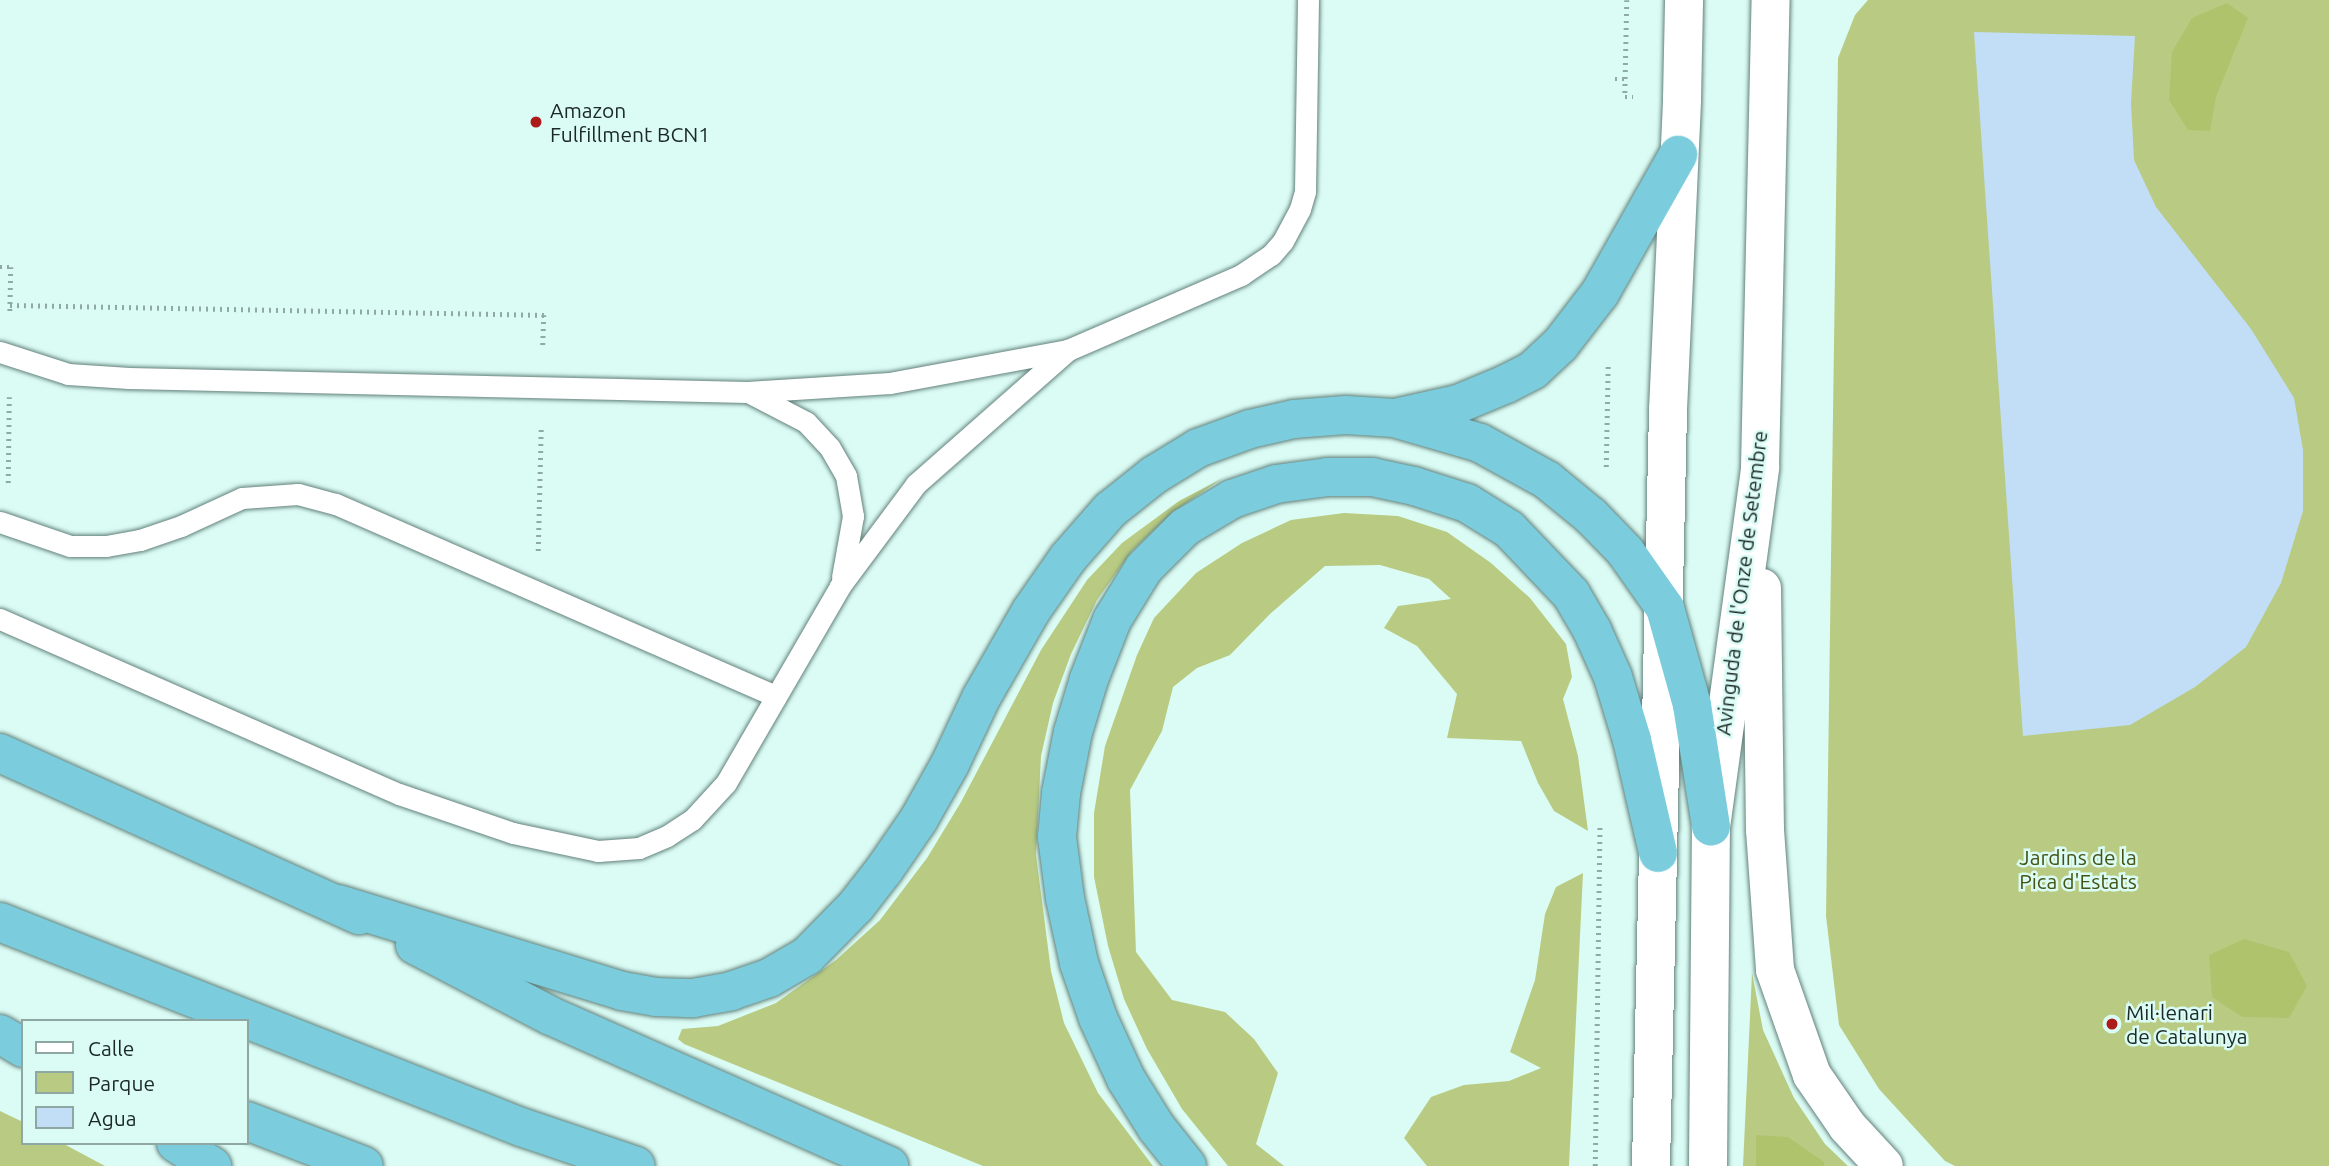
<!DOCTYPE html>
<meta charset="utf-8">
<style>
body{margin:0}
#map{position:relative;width:2329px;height:1166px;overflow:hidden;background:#dbfcf5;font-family:Ubuntu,sans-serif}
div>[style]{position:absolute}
.green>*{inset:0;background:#b9cb82}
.forest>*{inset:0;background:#afc36d}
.water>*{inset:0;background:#c1def6}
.path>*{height:4.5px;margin-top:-2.25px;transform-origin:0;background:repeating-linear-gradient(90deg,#90a9a4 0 2px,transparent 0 7px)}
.roads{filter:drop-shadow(0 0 2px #63817b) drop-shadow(0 0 2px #63817b)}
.service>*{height:21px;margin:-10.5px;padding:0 10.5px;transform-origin:10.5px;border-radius:10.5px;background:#fff}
.secondary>*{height:38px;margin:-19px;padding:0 19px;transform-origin:19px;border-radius:19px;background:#fff}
.trunk>*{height:38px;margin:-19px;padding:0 19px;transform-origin:19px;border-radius:19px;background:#7bccdc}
.dots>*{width:19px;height:19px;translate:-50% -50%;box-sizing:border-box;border:4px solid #dbfcf5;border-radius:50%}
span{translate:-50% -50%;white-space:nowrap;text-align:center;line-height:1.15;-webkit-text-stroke:5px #dbfcf5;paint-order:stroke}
.poi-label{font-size:21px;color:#1b2825}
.left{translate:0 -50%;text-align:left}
.street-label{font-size:21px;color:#1b2825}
.park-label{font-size:21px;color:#465314}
.legend{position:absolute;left:21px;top:1019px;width:228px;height:126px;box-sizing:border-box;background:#dbfcf5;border:2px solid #8ea7a2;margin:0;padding:9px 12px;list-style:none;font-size:21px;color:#1b2825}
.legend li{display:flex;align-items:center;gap:14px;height:35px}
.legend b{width:35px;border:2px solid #8ea7a2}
</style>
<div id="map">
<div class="green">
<div style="clip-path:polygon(1868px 0,2329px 0,2329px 1166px,1955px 1166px,1945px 1161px,1879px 1089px,1839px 1025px,1826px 916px,1838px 58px,1855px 15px)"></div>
<div style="clip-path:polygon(1223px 478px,1173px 512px,1132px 551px,1097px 600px,1071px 654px,1053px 703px,1041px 756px,1036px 855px,1051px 971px,1064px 1023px,1098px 1093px,1153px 1166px,983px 1166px,684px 1044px,678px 1039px,682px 1029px,718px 1026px,776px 1003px,836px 960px,880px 920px,927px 858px,961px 802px,1041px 650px,1087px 580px,1122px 543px,1179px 501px)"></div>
<div style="clip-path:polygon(1344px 513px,1398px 516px,1447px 532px,1491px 563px,1530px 598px,1566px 644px,1572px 677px,1563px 699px,1578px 756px,1588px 831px,1554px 811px,1538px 783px,1521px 741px,1447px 738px,1457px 694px,1417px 646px,1384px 628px,1398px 606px,1451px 599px,1429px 579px,1380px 565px,1325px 566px,1270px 614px,1230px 655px,1197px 668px,1173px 687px,1162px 731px,1130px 790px,1136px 952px,1172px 1000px,1225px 1012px,1254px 1039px,1278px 1073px,1256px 1144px,1284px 1166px,1228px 1166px,1182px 1109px,1147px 1049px,1124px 999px,1108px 946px,1094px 877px,1094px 813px,1105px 746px,1137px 655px,1154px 618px,1196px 573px,1242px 543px,1291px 520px)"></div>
<div style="clip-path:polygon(1583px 873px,1569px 1166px,1427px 1166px,1404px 1138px,1431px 1097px,1464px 1085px,1509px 1081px,1541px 1068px,1510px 1052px,1535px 980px,1545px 914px,1556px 887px)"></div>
<div style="clip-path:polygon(1752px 973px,1763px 1030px,1794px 1098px,1825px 1144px,1848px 1166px,1743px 1166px)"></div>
<div style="clip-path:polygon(0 1111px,23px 1122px,23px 1143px,62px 1143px,105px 1166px,0 1166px)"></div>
</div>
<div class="forest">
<div style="clip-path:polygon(2227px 3px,2248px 18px,2216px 97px,2210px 131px,2188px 130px,2169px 100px,2172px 52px,2192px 18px)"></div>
<div style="clip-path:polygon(2244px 939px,2289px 952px,2307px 986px,2289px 1018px,2242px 1017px,2212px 997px,2209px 955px)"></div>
<div style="clip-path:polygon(1756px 1135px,1788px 1137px,1824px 1162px,1824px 1166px,1756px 1166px)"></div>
</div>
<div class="water">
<div style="clip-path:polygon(1974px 32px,2135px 36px,2131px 103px,2134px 160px,2156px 207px,2251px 329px,2294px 398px,2303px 450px,2303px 511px,2281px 583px,2246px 647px,2195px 687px,2130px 725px,2023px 736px)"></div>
</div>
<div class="path">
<div style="left:1627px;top:0;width:97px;rotate:91.2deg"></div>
<div style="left:1625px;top:97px;width:8px"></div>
<div style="left:1615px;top:79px;width:11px"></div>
<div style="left:0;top:267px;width:11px"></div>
<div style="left:11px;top:267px;width:48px;rotate:91.2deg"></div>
<div style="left:10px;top:305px;width:534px;rotate:1.07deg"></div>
<div style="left:544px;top:315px;width:33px;rotate:92deg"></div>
<div style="left:1606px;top:467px;width:103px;rotate:-88.9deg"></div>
<div style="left:8px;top:483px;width:86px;rotate:-89.3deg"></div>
<div style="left:538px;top:551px;width:125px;rotate:-88.6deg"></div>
<div style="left:1595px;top:1166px;width:339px;rotate:-89.2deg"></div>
</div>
<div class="roads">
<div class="service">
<div style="left:0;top:352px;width:71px;rotate:17.9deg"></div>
<div style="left:68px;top:374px;width:61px;rotate:3.8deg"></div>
<div style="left:129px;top:378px;width:618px;rotate:1.3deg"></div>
<div style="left:747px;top:392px;width:143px;rotate:-3.6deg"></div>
<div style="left:890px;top:383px;width:181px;rotate:-10.5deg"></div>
<div style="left:1068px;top:350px;width:189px;rotate:-23.4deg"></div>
<div style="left:1241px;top:275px;width:36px;rotate:-34deg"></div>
<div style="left:1271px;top:255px;width:18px;rotate:-49deg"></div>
<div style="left:1283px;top:241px;width:36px;rotate:-62deg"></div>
<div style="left:1300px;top:209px;width:19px;rotate:-74deg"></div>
<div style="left:1305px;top:191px;width:191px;rotate:-89.1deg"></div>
<div style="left:750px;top:393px;width:63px;rotate:27.4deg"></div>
<div style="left:806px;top:422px;width:35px;rotate:47deg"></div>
<div style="left:830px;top:448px;width:32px;rotate:60deg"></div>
<div style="left:846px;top:476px;width:41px;rotate:80.1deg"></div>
<div style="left:853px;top:516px;width:62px;rotate:100.2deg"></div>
<div style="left:0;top:522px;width:74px;rotate:18.9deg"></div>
<div style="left:70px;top:546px;width:36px"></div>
<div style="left:106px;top:546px;width:35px;rotate:-10deg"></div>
<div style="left:140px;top:540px;width:43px;rotate:-18.9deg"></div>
<div style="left:181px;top:526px;width:67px;rotate:-24.7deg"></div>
<div style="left:242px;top:498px;width:56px;rotate:-4.1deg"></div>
<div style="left:298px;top:494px;width:39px;rotate:15deg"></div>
<div style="left:336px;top:504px;width:480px;rotate:23.6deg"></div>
<div style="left:0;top:619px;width:436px;rotate:23.7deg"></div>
<div style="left:399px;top:794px;width:120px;rotate:18.9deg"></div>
<div style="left:513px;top:833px;width:87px;rotate:12deg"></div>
<div style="left:598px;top:851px;width:41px;rotate:-4.2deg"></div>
<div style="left:639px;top:848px;width:30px;rotate:-23deg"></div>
<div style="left:667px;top:836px;width:30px;rotate:-33deg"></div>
<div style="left:692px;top:820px;width:50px;rotate:-47.4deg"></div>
<div style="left:726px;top:783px;width:228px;rotate:-59.9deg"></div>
<div style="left:840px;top:586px;width:127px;rotate:-53.3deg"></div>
<div style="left:916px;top:484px;width:203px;rotate:-41.4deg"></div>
</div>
<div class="secondary">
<div style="left:1762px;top:588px;width:242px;rotate:89.3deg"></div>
<div style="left:1765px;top:830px;width:140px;rotate:85.9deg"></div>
<div style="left:1775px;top:970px;width:111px;rotate:70.6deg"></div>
<div style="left:1812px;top:1075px;width:62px;rotate:55.5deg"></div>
<div style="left:1847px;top:1126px;width:54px;rotate:47.2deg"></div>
<div style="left:1651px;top:1166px;width:756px;rotate:-88.71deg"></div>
<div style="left:1668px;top:410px;width:311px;rotate:-87.4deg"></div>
<div style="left:1682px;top:99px;width:99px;rotate:-88.8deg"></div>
<div style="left:1708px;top:1166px;width:339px;rotate:-89.5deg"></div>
<div style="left:1711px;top:827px;width:363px;rotate:-82.2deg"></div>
<div style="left:1760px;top:467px;width:467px;rotate:-88.7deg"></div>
</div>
<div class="trunk">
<div style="left:1399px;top:417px;width:60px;rotate:-12.4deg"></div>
<div style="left:1458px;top:404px;width:52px;rotate:-22.6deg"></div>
<div style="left:1506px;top:384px;width:30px;rotate:-27deg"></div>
<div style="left:1533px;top:370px;width:37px;rotate:-43deg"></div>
<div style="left:1560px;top:345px;width:66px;rotate:-52.4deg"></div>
<div style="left:1600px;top:293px;width:159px;rotate:-60.5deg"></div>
<div style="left:0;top:753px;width:394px;rotate:24.3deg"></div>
<div style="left:338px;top:904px;width:297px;rotate:17deg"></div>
<div style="left:622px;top:991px;width:35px;rotate:10deg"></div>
<div style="left:656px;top:997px;width:37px;rotate:2deg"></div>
<div style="left:693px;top:998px;width:39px;rotate:-10deg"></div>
<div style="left:731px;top:991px;width:40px;rotate:-18.9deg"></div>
<div style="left:769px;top:978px;width:44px;rotate:-30.1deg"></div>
<div style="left:807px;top:956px;width:70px;rotate:-45.6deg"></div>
<div style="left:856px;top:906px;width:46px;rotate:-52.1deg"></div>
<div style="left:884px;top:870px;width:62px;rotate:-55.5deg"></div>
<div style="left:919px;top:819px;width:63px;rotate:-60.6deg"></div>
<div style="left:950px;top:764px;width:73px;rotate:-64.8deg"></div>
<div style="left:981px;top:698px;width:100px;rotate:-60.1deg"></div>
<div style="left:1031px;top:611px;width:65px;rotate:-55.1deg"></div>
<div style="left:1068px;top:558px;width:64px;rotate:-48.8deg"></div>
<div style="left:1110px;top:510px;width:56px;rotate:-38.5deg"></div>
<div style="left:1154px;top:475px;width:52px;rotate:-31.5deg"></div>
<div style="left:1198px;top:448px;width:55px;rotate:-20.1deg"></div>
<div style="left:1250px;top:429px;width:45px;rotate:-12.8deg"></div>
<div style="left:1294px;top:419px;width:52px;rotate:-4.4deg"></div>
<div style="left:1346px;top:415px;width:48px;rotate:3.6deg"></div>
<div style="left:1394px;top:418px;width:90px;rotate:16.2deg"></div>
<div style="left:1480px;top:443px;width:77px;rotate:28.9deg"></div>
<div style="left:1547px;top:480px;width:57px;rotate:39.3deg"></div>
<div style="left:1591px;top:516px;width:49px;rotate:45.8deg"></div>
<div style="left:1625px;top:551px;width:70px;rotate:54.9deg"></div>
<div style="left:1665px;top:608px;width:101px;rotate:74.4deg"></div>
<div style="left:1692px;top:705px;width:123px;rotate:81.1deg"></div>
<div style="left:0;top:922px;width:560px;rotate:21.48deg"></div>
<div style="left:521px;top:1127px;width:121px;rotate:18.7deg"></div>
<div style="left:415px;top:945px;width:153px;rotate:27.6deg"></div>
<div style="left:551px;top:1016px;width:370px;rotate:23.9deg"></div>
<div style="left:0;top:1034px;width:27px;rotate:31deg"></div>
<div style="left:247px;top:1121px;width:125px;rotate:21deg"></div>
<div style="left:176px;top:1143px;width:43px;rotate:32.6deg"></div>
<div style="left:1187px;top:1166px;width:50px;rotate:-128.5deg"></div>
<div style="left:1156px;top:1127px;width:57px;rotate:-122deg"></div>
<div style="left:1126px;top:1079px;width:67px;rotate:-114.7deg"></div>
<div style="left:1098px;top:1018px;width:58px;rotate:-109.1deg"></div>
<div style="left:1079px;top:963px;width:66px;rotate:-102.2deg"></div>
<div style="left:1065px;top:898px;width:62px;rotate:-97.5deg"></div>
<div style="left:1057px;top:837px;width:44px;rotate:-84.8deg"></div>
<div style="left:1061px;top:793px;width:62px;rotate:-78.9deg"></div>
<div style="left:1073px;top:732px;width:55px;rotate:-73.2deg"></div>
<div style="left:1089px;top:679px;width:63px;rotate:-68.7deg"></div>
<div style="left:1112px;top:620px;width:61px;rotate:-58.4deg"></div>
<div style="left:1144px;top:568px;width:58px;rotate:-45deg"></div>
<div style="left:1185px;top:527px;width:55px;rotate:-30.8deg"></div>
<div style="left:1232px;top:499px;width:46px;rotate:-18.8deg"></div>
<div style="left:1276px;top:484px;width:52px;rotate:-7.7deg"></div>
<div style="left:1328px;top:477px;width:44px"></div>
<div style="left:1372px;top:477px;width:43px;rotate:12.1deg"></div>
<div style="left:1414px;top:486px;width:56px;rotate:17.8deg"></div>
<div style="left:1467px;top:503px;width:49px;rotate:31.8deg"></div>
<div style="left:1509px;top:529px;width:90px;rotate:46.4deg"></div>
<div style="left:1571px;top:594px;width:42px;rotate:59.7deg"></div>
<div style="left:1592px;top:630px;width:51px;rotate:65.9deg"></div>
<div style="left:1613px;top:677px;width:66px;rotate:73.2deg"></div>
<div style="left:1632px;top:740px;width:116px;rotate:77deg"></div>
</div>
</div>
<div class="dots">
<div style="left:536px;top:122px;background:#ac1b1a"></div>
<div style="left:2112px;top:1024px;background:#ac1b1a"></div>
</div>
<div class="poi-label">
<span class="left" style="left:550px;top:122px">Amazon<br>Fulfillment BCN1</span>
<span class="left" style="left:2126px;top:1024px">Mil·lenari<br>de Catalunya</span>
</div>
<div class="street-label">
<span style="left:1741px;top:583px;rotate:-83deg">Avinguda de l'Onze de Setembre</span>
</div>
<div class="park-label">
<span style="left:2078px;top:869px">Jardins de la<br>Pica d'Estats</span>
</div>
<ul class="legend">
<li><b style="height:9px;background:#fff"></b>Calle</li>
<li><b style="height:19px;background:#b9cb82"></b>Parque</li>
<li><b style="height:19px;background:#c1def6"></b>Agua</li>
</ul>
</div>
